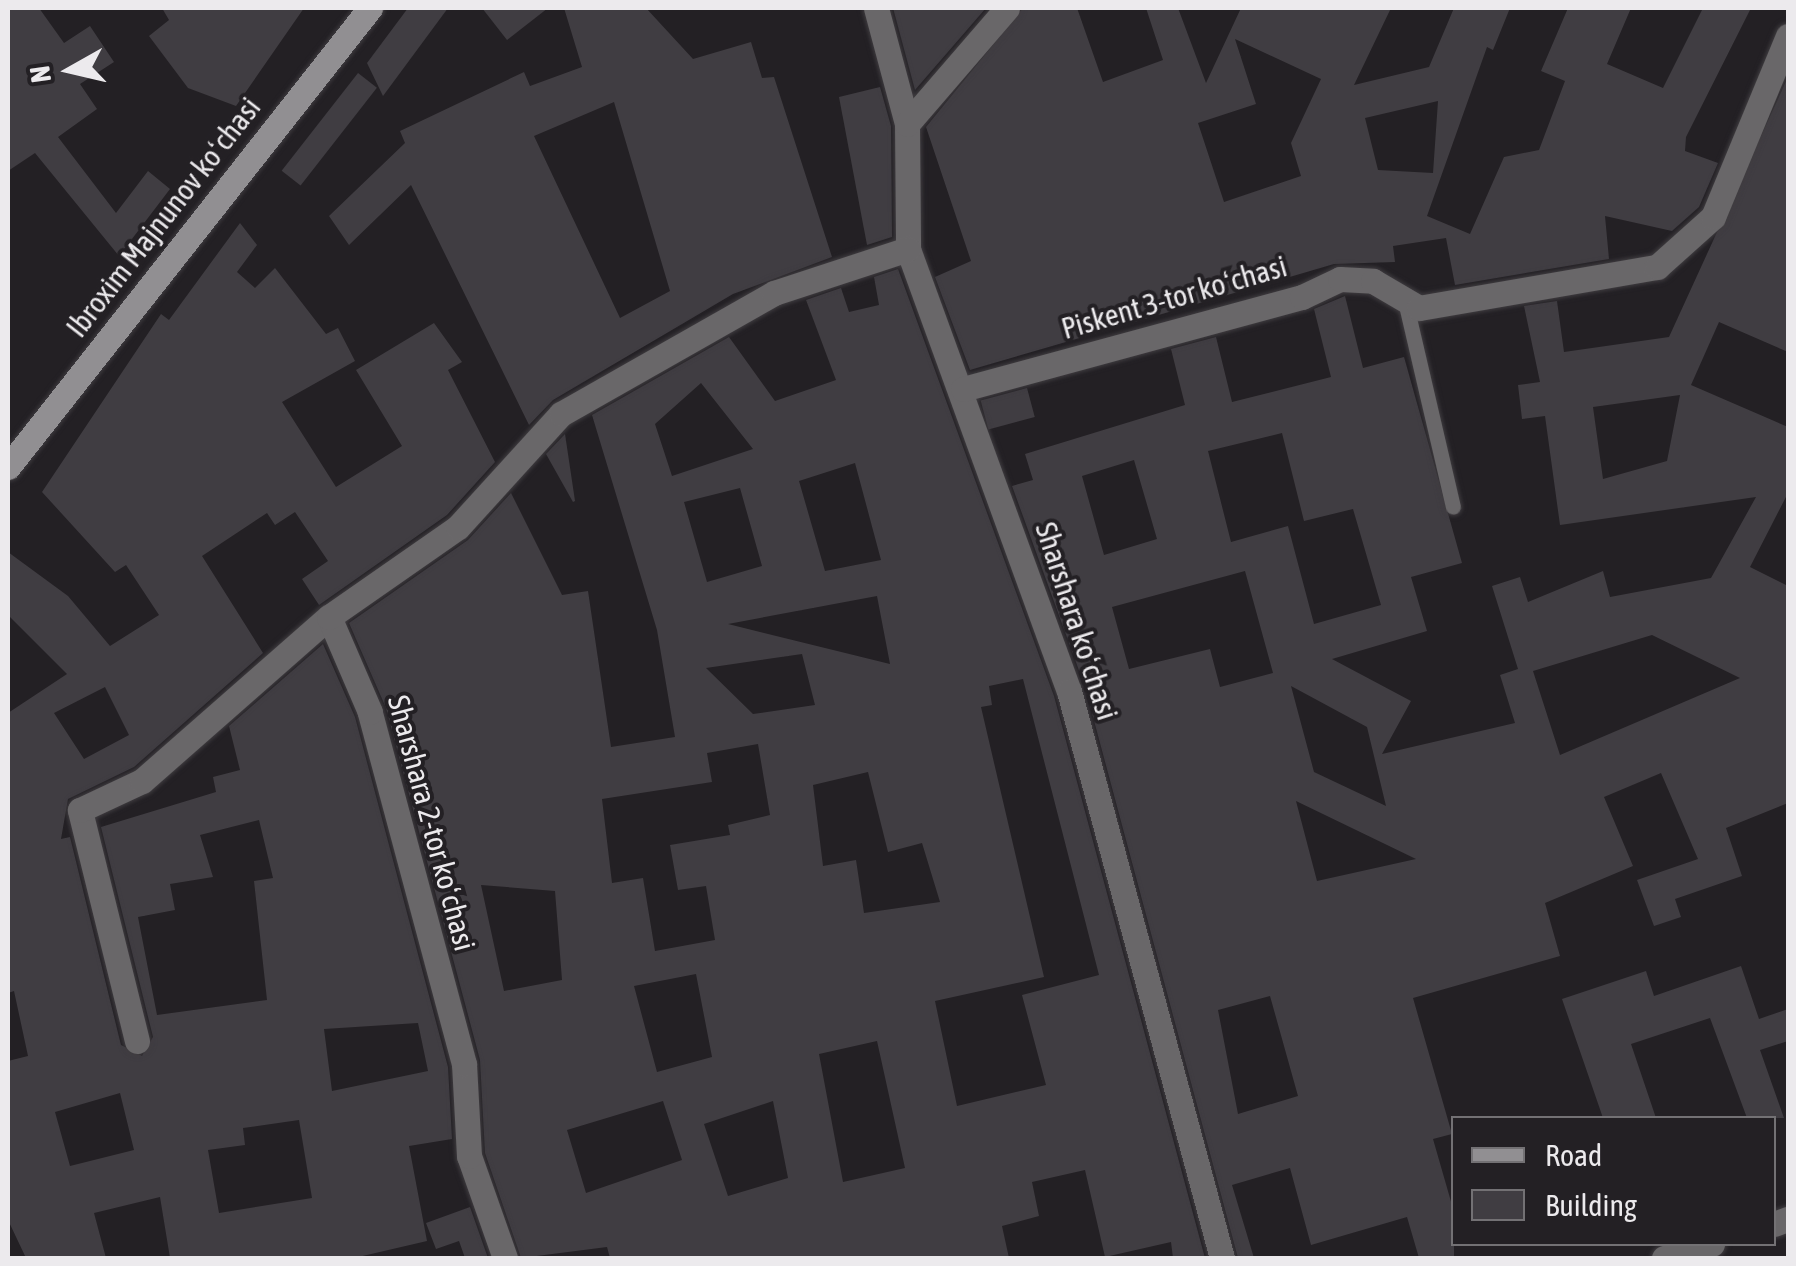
<!DOCTYPE html>
<meta charset="utf-8">
<style>
body{margin:0}
#map{position:relative;width:1796px;height:1266px;overflow:hidden;background:#232024;font-family:"Asap Condensed",sans-serif}
div>[style]{position:absolute}
.building>*{inset:0;background:#403d42;transform-origin:0 0}
.roads{filter:drop-shadow(0 0 2px #3f3c40) drop-shadow(0 0 2px #3f3c40)}
.lane>*{height:15px;margin:-7.5px;padding:0 7.5px;transform-origin:7.5px;border-radius:7.5px;background:#696769}
.street>*{height:25px;margin:-12.5px;padding:0 12.5px;transform-origin:12.5px;border-radius:12.5px;background:#696769}
.secondary>*{height:25px;margin:-12.5px;padding:0 12.5px;transform-origin:12.5px;border-radius:12.5px;background:#918f92}
span{translate:-50% -50%;white-space:nowrap;text-align:center;line-height:1.15;-webkit-text-stroke:8px #232024;paint-order:stroke}
.street-label{font-size:30px;color:#eceaed}
.frame{position:absolute;inset:0;border:10px solid #eceaed;pointer-events:none}
.legend{position:absolute;left:1451px;top:1116px;width:325px;height:130px;box-sizing:border-box;background:#232024;border:2px solid #737174;margin:0;padding:12px 18px;list-style:none;font-size:30px;color:#eceaed}
.legend li{display:flex;align-items:center;gap:20px;height:50px}
.legend b{width:50px;border:2px solid #737174}
.north{position:absolute;left:20px;top:20px;width:100px;height:100px;-webkit-text-stroke:8px #232024;paint-order:stroke;rotate:262deg;font-size:28px;font-weight:700;line-height:40px;text-align:center;color:#eceaed}
.north::after{content:'';display:block;margin:auto;width:35px;height:45px;background:#eceaed;clip-path:polygon(50% 0,100% 100%,50% 72%,0 100%)}
</style>
<div id="map">
<div class="building">
<div style="clip-path:polygon(8px 8px,39px 8px,64px 43px,90px 26px,114px 62px,80px 84px,97px 109px,58px 137px,116px 213px,148px 171px,170px 189px,119px 256px,35px 153px,8px 171px)"></div>
<div style="clip-path:polygon(162px 8px,304px 8px,236px 106px,188px 88px,149px 36px,169px 20px)"></div>
<div style="clip-path:polygon(408px 8px,448px 8px,383px 96px,367px 63px)"></div>
<div style="clip-path:polygon(482px 8px,548px 8px,507px 40px)"></div>
<div style="clip-path:polygon(evenodd,564px 8px,646px 8px,693px 59px,751px 42px,762px 78px,774px 77px,832px 257px,733px 294px,553px 400px,529px 425px,411px 185px,349px 245px,329px 216px,405px 143px,400px 131px,524px 72px,530px 86px,582px 67px,564px 8px,614px 102px,670px 291px,620px 318px,534px 136px,614px 102px)"></div>
<div style="clip-path:polygon(893px 8px,986px 8px,915px 90px)"></div>
<div style="clip-path:polygon(evenodd,1023px 8px,1077px 8px,1103px 82px,1163px 60px,1146px 8px,1178px 8px,1206px 83px,1241px 8px,1391px 8px,1354px 85px,1429px 67px,1454px 8px,1510px 8px,1493px 50px,1487px 47px,1427px 216px,1470px 234px,1504px 157px,1539px 150px,1565px 81px,1541px 71px,1568px 8px,1631px 8px,1607px 64px,1663px 88px,1703px 8px,1751px 8px,1686px 137px,1685px 151px,1718px 163px,1699px 207px,1672px 231px,1605px 216px,1609px 259px,1455px 285px,1446px 238px,1393px 246px,1395px 262px,1334px 264px,970px 370px,935px 277px,971px 261px,926px 127px,1023px 8px,1235px 39px,1321px 79px,1291px 143px,1301px 176px,1224px 202px,1198px 123px,1256px 104px,1235px 39px,1023px 8px,1438px 101px,1433px 173px,1378px 170px,1365px 118px,1438px 101px)"></div>
<div style="left:358px;top:73px;width:24px;height:124px;rotate:38deg"></div>
<div style="clip-path:polygon(evenodd,1788px 77px,1788px 352px,1719px 322px,1691px 385px,1788px 427px,1788px 493px,1750px 567px,1788px 586px,1788px 803px,1726px 828px,1742px 876px,1675px 899px,1681px 917px,1654px 926px,1637px 880px,1698px 859px,1661px 773px,1604px 797px,1633px 866px,1545px 903px,1560px 956px,1413px 998px,1452px 1134px,1433px 1139px,1454px 1212px,1454px 1258px,1419px 1258px,1407px 1217px,1311px 1245px,1290px 1168px,1232px 1185px,1254px 1258px,1238px 1258px,1085px 687px,1012px 486px,1033px 480px,1025px 454px,1185px 405px,1171px 349px,1216px 337px,1232px 402px,1331px 377px,1314px 309px,1345px 296px,1363px 368px,1404px 357px,1462px 563px,1411px 577px,1427px 631px,1332px 659px,1411px 701px,1382px 754px,1515px 723px,1500px 675px,1518px 669px,1492px 586px,1520px 577px,1528px 602px,1603px 571px,1610px 597px,1711px 578px,1756px 497px,1560px 525px,1545px 416px,1522px 419px,1518px 385px,1540px 382px,1524px 306px,1557px 301px,1564px 352px,1669px 337px,1788px 77px,1680px 395px,1667px 461px,1603px 479px,1593px 407px,1680px 395px,1788px 77px,1282px 433px,1304px 521px,1353px 509px,1381px 605px,1314px 624px,1288px 526px,1231px 542px,1208px 451px,1282px 433px,1788px 77px,1134px 460px,1157px 539px,1104px 555px,1082px 476px,1134px 460px,1788px 77px,1245px 571px,1273px 673px,1220px 687px,1210px 649px,1129px 669px,1112px 607px,1245px 571px,1788px 77px,1652px 635px,1740px 678px,1560px 755px,1533px 671px,1652px 635px,1788px 77px,1291px 686px,1367px 727px,1386px 806px,1314px 772px,1291px 686px,1788px 77px,1296px 801px,1416px 859px,1317px 881px,1296px 801px,1788px 77px,1270px 996px,1298px 1096px,1238px 1114px,1218px 1010px,1270px 996px)"></div>
<div style="clip-path:polygon(880px 87px,891px 126px,892px 237px,867px 245px,839px 97px)"></div>
<div style="clip-path:polygon(evenodd,240px 223px,257px 245px,237px 272px,255px 288px,275px 268px,326px 334px,338px 328px,355px 361px,282px 402px,336px 487px,402px 446px,356px 370px,434px 323px,462px 362px,448px 370px,495px 462px,447px 515px,319px 605px,302px 579px,328px 561px,295px 512px,275px 525px,267px 513px,202px 556px,263px 653px,134px 767px,68px 799px,61px 839px,70px 837px,121px 1045px,142px 1056px,153px 1037px,101px 827px,216px 792px,213px 777px,240px 770px,229px 726px,323px 644px,355px 717px,448px 1067px,452px 1139px,409px 1146px,427px 1241px,354px 1258px,170px 1258px,160px 1197px,94px 1213px,106px 1258px,26px 1258px,8px 1220px,8px 1061px,28px 1056px,14px 991px,8px 993px,8px 713px,67px 674px,8px 615px,8px 552px,68px 596px,110px 646px,159px 615px,126px 565px,115px 572px,42px 492px,161px 314px,169px 320px,240px 223px,105px 687px,129px 735px,84px 759px,54px 713px,105px 687px,240px 223px,259px 820px,273px 878px,254px 881px,267px 1000px,157px 1015px,138px 917px,175px 910px,170px 884px,213px 877px,200px 835px,259px 820px,240px 223px,418px 1023px,428px 1071px,332px 1091px,324px 1029px,418px 1023px,240px 223px,120px 1093px,134px 1150px,70px 1166px,55px 1112px,120px 1093px,240px 223px,299px 1120px,312px 1198px,219px 1213px,208px 1150px,245px 1145px,243px 1128px,299px 1120px)"></div>
<div style="clip-path:polygon(evenodd,898px 269px,1054px 696px,1205px 1258px,1173px 1258px,1171px 1242px,1105px 1257px,1085px 1170px,1032px 1182px,1039px 1216px,1002px 1226px,1009px 1258px,610px 1258px,607px 1247px,521px 1258px,485px 1153px,480px 1060px,386px 708px,349px 623px,468px 540px,511px 493px,562px 595px,588px 591px,611px 747px,675px 737px,657px 630px,592px 415px,729px 337px,775px 401px,836px 380px,806px 300px,841px 288px,849px 312px,879px 305px,874px 277px,898px 269px,701px 383px,753px 449px,672px 476px,655px 424px,701px 383px,898px 269px,855px 463px,881px 560px,825px 571px,799px 481px,855px 463px,898px 269px,740px 488px,762px 566px,707px 582px,684px 502px,740px 488px,898px 269px,877px 596px,890px 664px,728px 624px,877px 596px,898px 269px,802px 654px,815px 705px,753px 714px,706px 668px,802px 654px,898px 269px,1023px 679px,1099px 975px,1022px 995px,1046px 1085px,957px 1106px,935px 1001px,1044px 977px,981px 707px,992px 705px,989px 686px,1023px 679px,898px 269px,758px 744px,770px 815px,728px 825px,730px 835px,670px 845px,678px 890px,706px 886px,715px 940px,655px 951px,643px 878px,612px 883px,602px 799px,712px 782px,707px 753px,758px 744px,898px 269px,868px 772px,888px 852px,922px 843px,940px 902px,864px 913px,856px 860px,823px 866px,813px 785px,868px 772px,898px 269px,481px 885px,555px 891px,562px 980px,504px 991px,481px 885px,898px 269px,696px 974px,712px 1057px,657px 1072px,634px 986px,696px 974px,898px 269px,877px 1041px,905px 1168px,843px 1182px,819px 1054px,877px 1041px,898px 269px,663px 1101px,682px 1160px,586px 1193px,567px 1130px,663px 1101px,898px 269px,773px 1101px,788px 1178px,728px 1196px,704px 1124px,773px 1101px)"></div>
<div style="left:1027px;top:388px;width:30px;height:48px;rotate:75deg"></div>
<div style="clip-path:polygon(565px 434px,575px 501px,573px 502px,546px 454px)"></div>
<div style="clip-path:polygon(1741px 966px,1759px 1019px,1788px 1009px,1788px 1041px,1760px 1050px,1784px 1118px,1747px 1118px,1710px 1018px,1631px 1044px,1656px 1118px,1603px 1118px,1562px 999px,1646px 971px,1654px 996px)"></div>
<div style="clip-path:polygon(470px 1207px,488px 1258px,465px 1258px,459px 1241px,436px 1249px,426px 1223px)"></div>
</div>
<div class="roads">
<div class="lane">
<div style="left:1406px;top:305px;width:207px;rotate:76.9deg"></div>
</div>
<div class="street">
<div style="left:876px;top:8px;width:120px;rotate:75deg"></div>
<div style="left:907px;top:124px;width:125px;rotate:89.5deg"></div>
<div style="left:908px;top:249px;width:470px;rotate:70deg"></div>
<div style="left:1069px;top:691px;width:587px;rotate:74.9deg"></div>
<div style="left:907px;top:124px;width:153px;rotate:-49.2deg"></div>
<div style="left:963px;top:389px;width:351px;rotate:-15.2deg"></div>
<div style="left:1302px;top:297px;width:42px;rotate:-25.3deg"></div>
<div style="left:1340px;top:279px;width:33px;rotate:3deg"></div>
<div style="left:1373px;top:281px;width:53px;rotate:30.4deg"></div>
<div style="left:1419px;top:308px;width:242px;rotate:-9.8deg"></div>
<div style="left:1657px;top:267px;width:75px;rotate:-41.8deg"></div>
<div style="left:1713px;top:217px;width:196px;rotate:-67.5deg"></div>
<div style="left:137px;top:1041px;width:238px;rotate:-103.9deg"></div>
<div style="left:80px;top:810px;width:68px;rotate:-25.1deg"></div>
<div style="left:142px;top:781px;width:249px;rotate:-41.3deg"></div>
<div style="left:1774px;top:1224px;width:15px;rotate:-20deg"></div>
<div style="left:505px;top:1258px;width:108px;rotate:-109.4deg"></div>
<div style="left:469px;top:1156px;width:92px;rotate:-93.1deg"></div>
<div style="left:464px;top:1064px;width:364px;rotate:-105deg"></div>
<div style="left:370px;top:712px;width:103px;rotate:-113.3deg"></div>
<div style="left:329px;top:617px;width:157px;rotate:-34.9deg"></div>
<div style="left:458px;top:527px;width:153px;rotate:-47.7deg"></div>
<div style="left:561px;top:414px;width:245px;rotate:-29.6deg"></div>
<div style="left:774px;top:293px;width:141px;rotate:-18.2deg"></div>
<div style="left:1664px;top:1258px;width:50px;rotate:-16.3deg"></div>
</div>
<div class="secondary">
<div style="left:8px;top:467px;width:585px;rotate:-51.74deg"></div>
</div>
</div>
<div class="street-label">
<span style="left:163px;top:217px;rotate:-52deg">Ibroxim Majnunov koʻchasi</span>
<span style="left:1174px;top:297px;rotate:-16deg">Piskent 3-tor koʻchasi</span>
<span style="left:1077px;top:621px;rotate:72deg">Sharshara koʻchasi</span>
<span style="left:432px;top:823px;rotate:75deg">Sharshara 2-tor koʻchasi</span>
</div>
<div class="frame"></div>
<ul class="legend">
<li><b style="height:12px;background:#918f92"></b>Road</li>
<li><b style="height:28px;background:#403d42"></b>Building</li>
</ul>
<div class="north">N</div>
</div>
